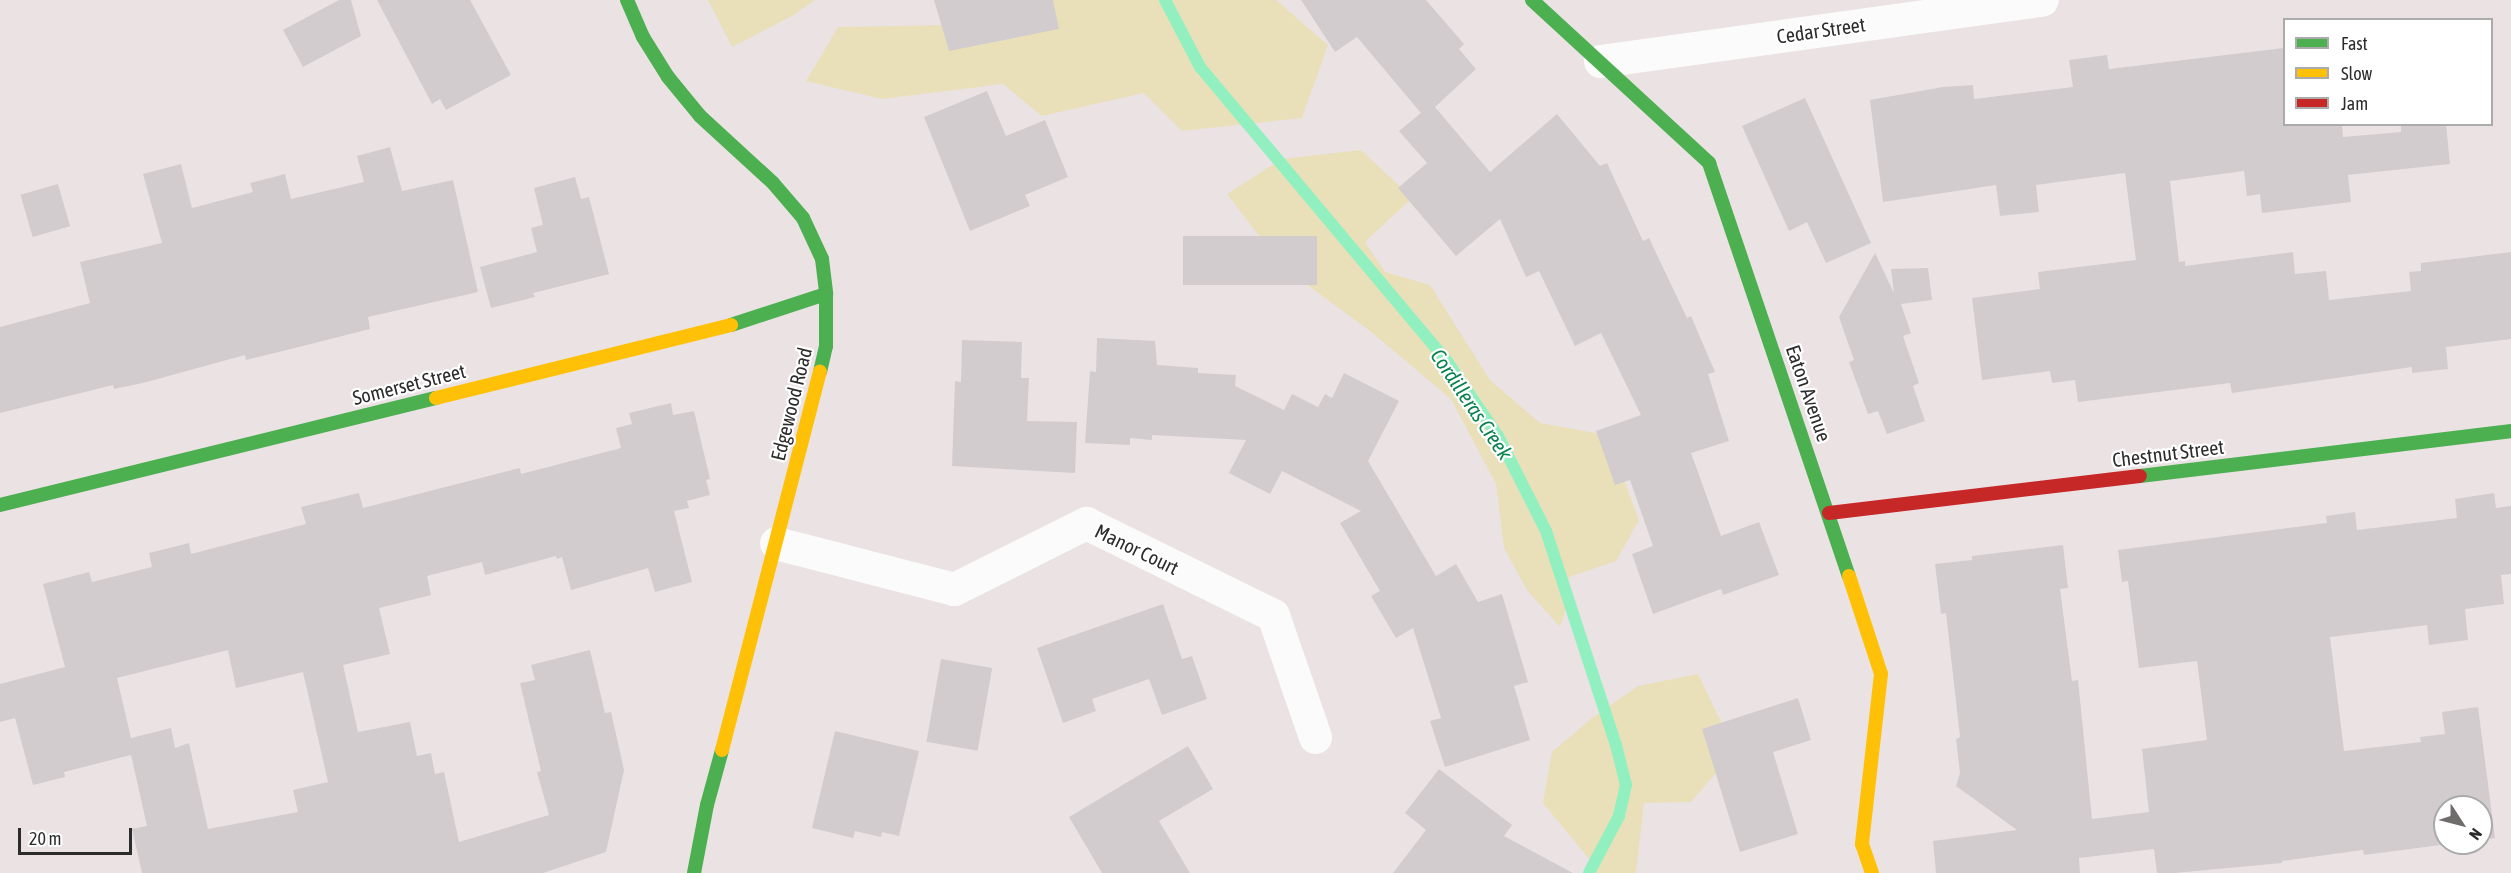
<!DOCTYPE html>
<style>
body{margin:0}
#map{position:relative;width:2511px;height:873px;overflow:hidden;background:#ebe2e4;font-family:"Asap Condensed",sans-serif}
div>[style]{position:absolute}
.green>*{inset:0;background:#e9e0ba}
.stream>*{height:12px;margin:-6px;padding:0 6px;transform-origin:6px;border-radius:6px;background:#92f0c0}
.building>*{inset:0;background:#d3ccce;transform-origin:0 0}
.street>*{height:33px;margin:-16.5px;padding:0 16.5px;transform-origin:16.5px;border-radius:16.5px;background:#fcfbfb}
.fast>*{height:14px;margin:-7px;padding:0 7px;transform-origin:7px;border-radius:7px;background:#4caf50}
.slow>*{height:14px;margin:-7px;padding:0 7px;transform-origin:7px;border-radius:7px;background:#ffc107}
.jam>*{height:14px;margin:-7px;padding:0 7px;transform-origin:7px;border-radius:7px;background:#c62828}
span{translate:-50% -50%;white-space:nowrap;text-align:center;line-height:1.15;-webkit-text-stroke:4.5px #fff;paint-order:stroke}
.street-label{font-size:20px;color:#2c2c2c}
.water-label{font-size:21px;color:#08824e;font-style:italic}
.legend{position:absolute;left:2283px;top:18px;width:210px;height:108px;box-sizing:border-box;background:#fff;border:2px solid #ababab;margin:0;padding:8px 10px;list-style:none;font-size:18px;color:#2c2c2c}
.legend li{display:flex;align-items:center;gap:12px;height:30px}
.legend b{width:30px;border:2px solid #ababab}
.north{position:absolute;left:2433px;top:795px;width:60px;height:60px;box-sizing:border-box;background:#fff;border:2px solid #ababab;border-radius:50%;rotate:126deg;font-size:16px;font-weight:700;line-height:24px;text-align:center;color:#2c2c2c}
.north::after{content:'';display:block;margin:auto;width:21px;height:27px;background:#6f6c6c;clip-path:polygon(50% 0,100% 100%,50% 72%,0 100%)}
.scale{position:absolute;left:18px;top:828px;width:114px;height:27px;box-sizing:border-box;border:3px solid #2c2c2c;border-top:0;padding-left:8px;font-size:18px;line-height:21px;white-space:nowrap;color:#2c2c2c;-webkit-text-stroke:4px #fff;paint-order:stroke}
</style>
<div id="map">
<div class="green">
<div style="clip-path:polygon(708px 0,815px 0,794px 15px,732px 47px)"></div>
<div style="clip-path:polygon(1030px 0,1276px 0,1328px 45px,1302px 118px,1182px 131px,1144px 93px,1042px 116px,1003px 84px,882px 99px,806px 81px,838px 27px,949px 25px)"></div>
<div style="clip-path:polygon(1361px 150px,1412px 198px,1365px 242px,1385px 272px,1430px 285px,1490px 380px,1540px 423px,1607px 435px,1639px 520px,1616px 561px,1569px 577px,1566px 609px,1560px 627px,1527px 590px,1504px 548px,1496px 484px,1451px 399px,1370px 331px,1283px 267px,1227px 194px,1282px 159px)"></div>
<div style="clip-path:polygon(1698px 674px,1735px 751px,1691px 802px,1644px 803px,1636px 873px,1589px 873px,1594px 865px,1543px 803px,1552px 752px,1592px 718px,1638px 686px)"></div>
</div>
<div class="stream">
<div style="left:1165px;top:0;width:76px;rotate:62.4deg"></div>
<div style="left:1200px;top:67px;width:386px;rotate:50deg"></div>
<div style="left:1448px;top:363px;width:88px;rotate:55.6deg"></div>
<div style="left:1498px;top:436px;width:106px;rotate:63.2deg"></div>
<div style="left:1546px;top:531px;width:225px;rotate:71.9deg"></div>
<div style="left:1616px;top:745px;width:41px;rotate:76deg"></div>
<div style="left:1626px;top:785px;width:32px;rotate:103deg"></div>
<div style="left:1619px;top:816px;width:64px;rotate:117.8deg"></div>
</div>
<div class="building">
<div style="clip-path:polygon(339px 0,351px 0,361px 36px,303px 67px,283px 30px)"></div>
<div style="clip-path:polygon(377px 0,470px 0,511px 75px,446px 110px,440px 99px,432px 104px)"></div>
<div style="clip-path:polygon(934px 0,1053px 0,1059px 29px,949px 51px)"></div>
<div style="clip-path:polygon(1301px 0,1426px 0,1464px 44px,1459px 49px,1476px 69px,1435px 107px,1490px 172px,1557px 114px,1600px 166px,1607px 163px,1643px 241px,1649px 238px,1687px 318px,1691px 316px,1715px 372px,1708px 374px,1729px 441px,1691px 453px,1721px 536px,1759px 522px,1779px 575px,1723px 595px,1721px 589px,1653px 614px,1632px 554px,1653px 546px,1630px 480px,1615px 485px,1596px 431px,1641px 415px,1601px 333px,1575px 346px,1539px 271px,1526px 277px,1500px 219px,1456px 256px,1398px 188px,1427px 163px,1399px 131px,1421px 113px,1357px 37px,1335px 52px)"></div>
<div style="clip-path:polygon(2284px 48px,2284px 124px,2342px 124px,2343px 137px,2401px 132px,2401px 124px,2446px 124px,2450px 164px,2348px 175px,2351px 202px,2262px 213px,2260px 194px,2247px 196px,2244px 171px,2170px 181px,2179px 262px,2185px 261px,2185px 266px,2293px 252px,2295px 274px,2326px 271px,2329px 300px,2411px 291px,2409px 272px,2421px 271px,2421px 263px,2511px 252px,2511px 339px,2446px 347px,2448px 369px,2412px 373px,2412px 367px,2232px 393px,2230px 383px,2078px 402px,2075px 380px,2052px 383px,2050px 371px,1982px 380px,1972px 298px,2040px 289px,2038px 272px,2136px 260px,2125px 173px,2036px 185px,2039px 212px,2000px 216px,1996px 185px,1883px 202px,1870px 100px,1943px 87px,1973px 85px,1974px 99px,2073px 87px,2069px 60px,2107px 55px,2109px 69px)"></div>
<div style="clip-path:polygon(987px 91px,1006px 136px,1045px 120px,1068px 177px,1025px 195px,1030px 206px,970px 231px,924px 117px)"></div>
<div style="clip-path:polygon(1805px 98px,1871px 243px,1826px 263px,1807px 222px,1789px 231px,1742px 126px)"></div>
<div style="clip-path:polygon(390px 147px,402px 191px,453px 180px,478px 292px,368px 317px,370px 329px,287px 350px,246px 360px,245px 355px,143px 383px,114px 389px,113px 385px,0 413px,0 327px,90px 303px,80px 262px,162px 243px,143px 174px,181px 164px,192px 208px,253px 192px,250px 183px,285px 174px,291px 199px,364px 182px,357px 156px)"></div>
<div style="clip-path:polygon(575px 177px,581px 199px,589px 197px,609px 274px,533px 293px,535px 297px,491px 308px,480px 267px,537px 252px,531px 228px,543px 225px,534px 188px)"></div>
<div style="left:58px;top:184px;width:44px;height:39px;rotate:74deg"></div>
<div style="left:1317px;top:236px;width:49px;height:134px;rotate:90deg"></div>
<div style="clip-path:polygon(1875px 253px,1894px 293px,1891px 269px,1928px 268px,1932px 300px,1901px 304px,1911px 333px,1903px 336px,1919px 383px,1913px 386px,1925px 421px,1887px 434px,1878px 411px,1868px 414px,1849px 362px,1854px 360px,1839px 317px)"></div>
<div style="clip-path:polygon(1097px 338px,1155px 341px,1157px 365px,1198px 368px,1198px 373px,1236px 375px,1235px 386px,1284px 410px,1292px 394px,1318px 407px,1325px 394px,1332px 398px,1344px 373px,1399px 401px,1368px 461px,1436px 576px,1456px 564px,1478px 602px,1502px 594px,1528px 682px,1514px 686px,1530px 740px,1445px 767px,1430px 721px,1441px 718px,1413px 628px,1396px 638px,1371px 596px,1380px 591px,1340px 523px,1361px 511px,1282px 471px,1270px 494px,1229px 473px,1246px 440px,1152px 435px,1152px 440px,1130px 438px,1130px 445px,1085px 443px,1090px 371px,1096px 372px)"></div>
<div style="clip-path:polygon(962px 340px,1022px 342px,1021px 378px,1029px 378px,1027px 421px,1077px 422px,1075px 473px,952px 466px,955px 381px,961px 382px)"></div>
<div style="clip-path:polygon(evenodd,671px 403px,673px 415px,694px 411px,710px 479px,706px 480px,710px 495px,687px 501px,689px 508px,674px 511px,692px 582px,655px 592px,648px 568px,571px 590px,562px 557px,557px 559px,556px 556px,485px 575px,482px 562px,427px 576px,431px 595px,379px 608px,390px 654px,343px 665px,358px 732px,410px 722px,417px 756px,431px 753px,435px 774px,444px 772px,459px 842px,549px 815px,537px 772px,541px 771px,520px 683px,535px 680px,531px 665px,590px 650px,605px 713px,611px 712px,624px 770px,606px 852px,543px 873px,142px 873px,132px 829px,147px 826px,131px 755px,64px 772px,65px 777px,33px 785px,15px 718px,0 722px,0 684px,65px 667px,43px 584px,89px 572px,92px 582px,152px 567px,149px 553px,189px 543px,191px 554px,306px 524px,301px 507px,359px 493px,363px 508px,520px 468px,521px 474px,621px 448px,616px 428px,632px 424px,629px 413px,671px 403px,228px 650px,236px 688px,303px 672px,328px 782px,293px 790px,298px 812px,208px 829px,189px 743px,175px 748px,171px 728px,131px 738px,117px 678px,228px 650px)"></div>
<div style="clip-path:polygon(2494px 493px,2496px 508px,2511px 506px,2511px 574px,2501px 575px,2504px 604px,2465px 609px,2468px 640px,2429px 645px,2427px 625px,2330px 637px,2344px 751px,2421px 742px,2420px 737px,2445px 734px,2442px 712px,2478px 707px,2495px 838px,2481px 840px,2481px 807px,2445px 807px,2445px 843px,2456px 843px,2364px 855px,2363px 850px,2282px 861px,2282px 863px,2175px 873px,2157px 873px,2154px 849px,2079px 858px,2080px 873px,1936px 873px,1933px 841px,2017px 830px,1956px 786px,1960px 773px,1956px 739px,1960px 737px,1946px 613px,1941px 614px,1935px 564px,1972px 560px,1972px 556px,2063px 545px,2068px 588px,2060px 589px,2072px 681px,2078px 680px,2092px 819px,2149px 812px,2142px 749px,2207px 740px,2197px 661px,2139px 668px,2128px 581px,2122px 582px,2118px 550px,2327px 523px,2326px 516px,2355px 512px,2357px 530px,2457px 518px,2455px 499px)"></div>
<div style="clip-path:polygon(1163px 604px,1182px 659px,1192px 656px,1207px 699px,1162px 715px,1149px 679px,1092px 699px,1096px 711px,1063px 723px,1037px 648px)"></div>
<div style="left:941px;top:659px;width:52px;height:84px;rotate:10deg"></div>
<div style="clip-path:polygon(1798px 698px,1811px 740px,1773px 752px,1798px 834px,1740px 852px,1702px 729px)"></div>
<div style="clip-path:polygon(835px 731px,919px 751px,899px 836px,882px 832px,881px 837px,855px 831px,853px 838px,812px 828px)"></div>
<div style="clip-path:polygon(1188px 746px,1213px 789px,1159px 821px,1190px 873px,1102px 873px,1069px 817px)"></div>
<div style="clip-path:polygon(1439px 769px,1512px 825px,1504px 836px,1573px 873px,1393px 873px,1426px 830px,1405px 813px)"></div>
</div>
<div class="street">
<div style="left:1600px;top:61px;width:446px;rotate:-7.9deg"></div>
<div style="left:776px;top:543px;width:184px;rotate:14.5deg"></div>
<div style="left:954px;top:589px;width:148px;rotate:-26.6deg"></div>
<div style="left:1086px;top:523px;width:208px;rotate:26.2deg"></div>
<div style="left:1273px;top:615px;width:129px;rotate:71deg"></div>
</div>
<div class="fast">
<div style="left:627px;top:0;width:40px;rotate:66.6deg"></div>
<div style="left:643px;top:37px;width:47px;rotate:58deg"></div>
<div style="left:668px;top:77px;width:50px;rotate:50.6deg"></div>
<div style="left:700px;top:116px;width:99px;rotate:42.5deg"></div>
<div style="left:773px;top:183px;width:46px;rotate:49.4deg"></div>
<div style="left:803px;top:218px;width:45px;rotate:65.1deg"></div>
<div style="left:822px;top:259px;width:35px;rotate:83deg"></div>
<div style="left:826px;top:294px;width:52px;rotate:90deg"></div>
<div style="left:826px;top:346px;width:26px;rotate:103deg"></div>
<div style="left:1532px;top:0;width:241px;rotate:42.6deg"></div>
<div style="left:1709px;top:163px;width:436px;rotate:71.3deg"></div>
<div style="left:731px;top:325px;width:100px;rotate:-18.1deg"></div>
<div style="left:2140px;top:476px;width:374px;rotate:-6.9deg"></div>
<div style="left:0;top:505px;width:449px;rotate:-13.8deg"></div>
<div style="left:694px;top:873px;width:69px;rotate:-79.2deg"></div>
<div style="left:707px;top:805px;width:57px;rotate:-74.7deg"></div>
</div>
<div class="slow">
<div style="left:436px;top:398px;width:304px;rotate:-13.9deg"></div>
<div style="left:1849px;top:576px;width:103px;rotate:71.9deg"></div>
<div style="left:1881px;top:674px;width:171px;rotate:96.4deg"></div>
<div style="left:1862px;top:844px;width:31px;rotate:71deg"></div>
<div style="left:722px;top:750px;width:391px;rotate:-75.5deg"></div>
</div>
<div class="jam">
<div style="left:1829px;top:513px;width:313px;rotate:-6.8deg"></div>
</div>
<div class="street-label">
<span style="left:1821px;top:30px;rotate:-8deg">Cedar Street</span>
<span style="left:409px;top:384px;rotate:-14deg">Somerset Street</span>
<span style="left:1809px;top:393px;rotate:71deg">Eaton Avenue</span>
<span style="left:791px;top:404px;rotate:-76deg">Edgewood Road</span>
<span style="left:2168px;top:453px;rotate:-7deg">Chestnut Street</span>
<span style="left:1137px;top:549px;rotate:26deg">Manor Court</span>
</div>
<div class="water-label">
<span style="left:1472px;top:404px;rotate:56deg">Cordilleras Creek</span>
</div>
<ul class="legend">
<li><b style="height:8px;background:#4caf50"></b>Fast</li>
<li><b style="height:8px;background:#ffc107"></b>Slow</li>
<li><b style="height:8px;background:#c62828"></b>Jam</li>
</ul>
<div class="north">N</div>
<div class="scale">20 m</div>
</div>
